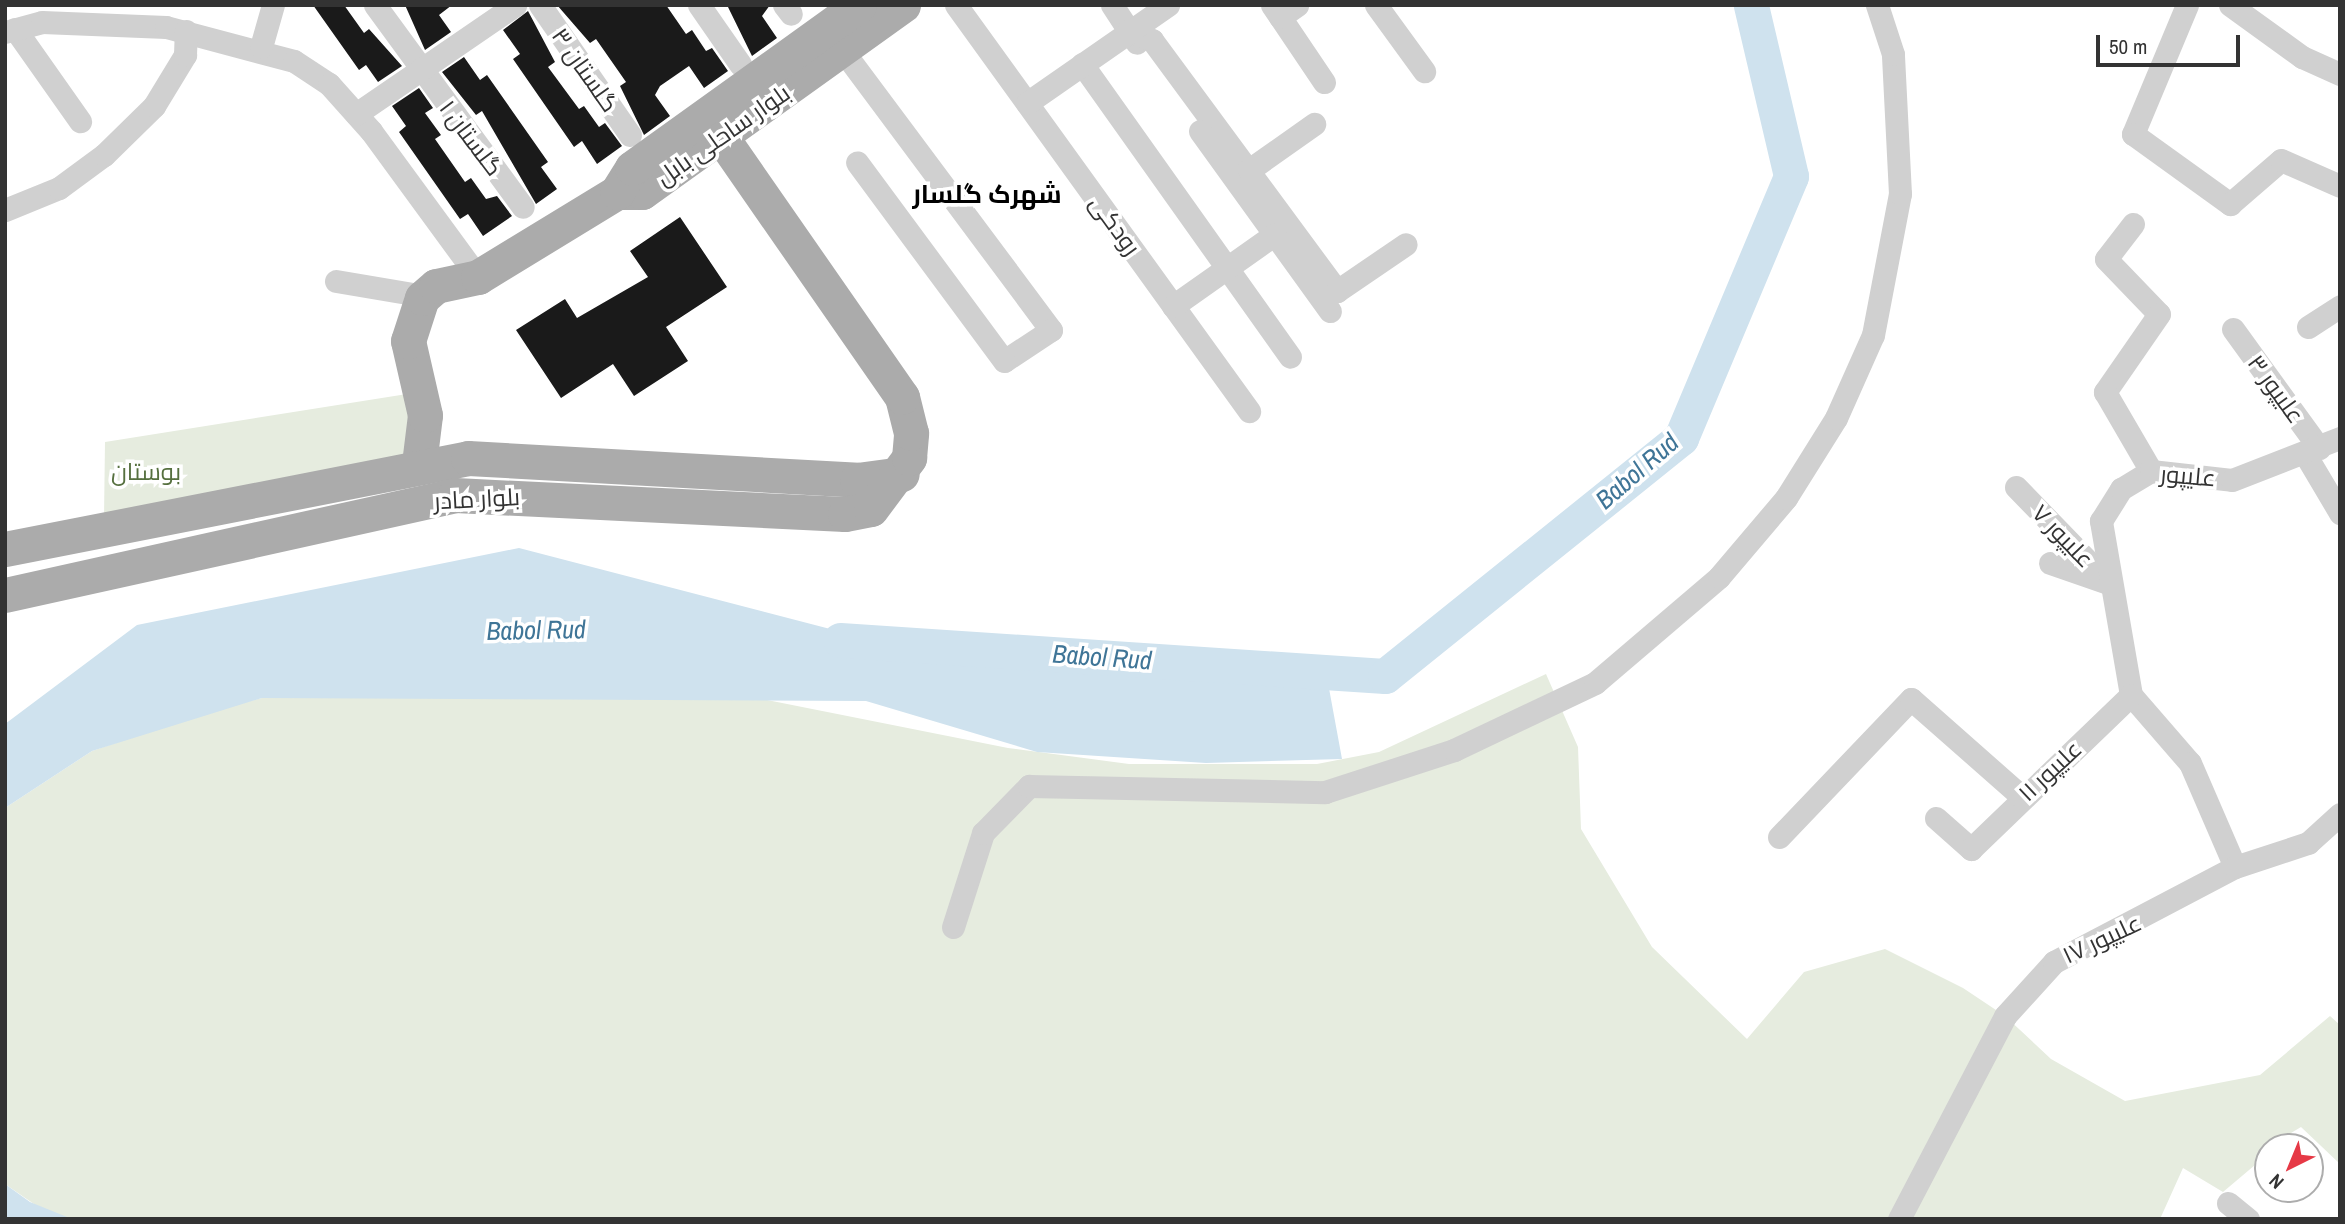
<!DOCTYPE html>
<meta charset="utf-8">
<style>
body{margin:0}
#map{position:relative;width:2345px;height:1224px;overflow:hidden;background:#fff;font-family:"Archivo Narrow",Cairo,sans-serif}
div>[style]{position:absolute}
.green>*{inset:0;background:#e6ecdf}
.water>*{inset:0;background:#cfe2ee}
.river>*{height:35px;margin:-17.5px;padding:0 17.5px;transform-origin:17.5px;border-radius:17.5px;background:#cfe2ee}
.building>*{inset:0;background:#1a1a1a}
.minor>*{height:23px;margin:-11.5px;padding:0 11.5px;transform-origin:11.5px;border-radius:11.5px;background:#d0d0d0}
.primary>*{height:35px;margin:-17.5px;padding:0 17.5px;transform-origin:17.5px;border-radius:17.5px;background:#ababab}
span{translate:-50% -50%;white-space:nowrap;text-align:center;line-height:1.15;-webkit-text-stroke:7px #fff;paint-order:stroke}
.street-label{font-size:24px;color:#333}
.park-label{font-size:24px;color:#56703f}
.neighbourhood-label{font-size:26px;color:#000;font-weight:700}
.water-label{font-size:26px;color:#3f7597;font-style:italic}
.frame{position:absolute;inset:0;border:7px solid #333;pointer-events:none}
.north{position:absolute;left:2254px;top:1133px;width:70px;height:70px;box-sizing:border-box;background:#fff;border:2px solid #adadad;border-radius:50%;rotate:223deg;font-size:19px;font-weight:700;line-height:28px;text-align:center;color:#333}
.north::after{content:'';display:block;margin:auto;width:24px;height:32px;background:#e63946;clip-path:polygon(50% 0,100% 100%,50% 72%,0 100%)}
.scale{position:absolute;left:2096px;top:35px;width:144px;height:32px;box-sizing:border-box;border:4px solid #333;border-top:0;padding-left:9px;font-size:21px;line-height:24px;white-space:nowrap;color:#333;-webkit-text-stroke:5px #fff;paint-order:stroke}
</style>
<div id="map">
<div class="green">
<div style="clip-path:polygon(407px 394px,415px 434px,403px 455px,104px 518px,105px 442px)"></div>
<div style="clip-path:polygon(369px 671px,702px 687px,1008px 748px,1129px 764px,1317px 764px,1379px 752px,1546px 674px,1578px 747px,1581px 829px,1652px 947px,1747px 1039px,1804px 972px,1885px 949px,1963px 988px,2005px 1016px,2051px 1059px,2125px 1101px,2260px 1075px,2330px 1016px,2340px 1025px,2340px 1164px,2301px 1127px,2268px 1147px,2268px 1154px,2223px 1192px,2183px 1168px,2160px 1219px,59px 1219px,47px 1213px,5px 1184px,5px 808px,92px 751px,207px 712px)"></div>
</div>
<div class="water">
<div style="clip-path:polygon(519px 548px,884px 643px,1326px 672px,1342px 759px,1206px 763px,1037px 752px,866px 701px,262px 698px,92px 751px,5px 808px,5px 724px,137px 625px)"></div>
<div style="clip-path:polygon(5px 1184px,30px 1202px,72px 1219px,5px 1219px)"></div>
</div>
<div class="river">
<div style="left:840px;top:640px;width:546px;rotate:3.78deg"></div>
<div style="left:1385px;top:676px;width:380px;rotate:-38.8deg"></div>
<div style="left:1681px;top:438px;width:284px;rotate:-67.2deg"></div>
<div style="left:1791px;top:176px;width:176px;rotate:-103.2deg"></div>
</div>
<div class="building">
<div style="clip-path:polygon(313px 5px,344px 5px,364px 33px,369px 29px,402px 66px,378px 82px,366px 65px,359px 70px)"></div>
<div style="clip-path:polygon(405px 5px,452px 5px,439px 15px,451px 32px,425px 50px)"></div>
<div style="clip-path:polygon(557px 5px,666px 5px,686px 34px,692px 30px,706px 51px,712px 48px,728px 71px,704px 88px,689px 66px,660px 86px,655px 95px,670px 116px,644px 135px,620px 86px,626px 82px,596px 39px,590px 43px)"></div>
<div style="clip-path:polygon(727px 5px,770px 5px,762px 16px,777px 38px,752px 56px)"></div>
<div style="clip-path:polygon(528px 11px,555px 62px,548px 67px,579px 109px,584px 106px,599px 127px,605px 123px,622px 146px,597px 164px,582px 141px,574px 147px,513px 59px,520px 54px,503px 30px)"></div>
<div style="clip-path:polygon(464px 57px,480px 80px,487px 75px,548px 162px,541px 167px,557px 189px,536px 204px,482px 111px,476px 115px,442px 72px)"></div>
<div style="clip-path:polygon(419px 88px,433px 108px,425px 113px,441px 135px,435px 139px,465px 182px,471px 178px,486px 199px,497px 196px,512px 216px,483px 236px,468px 214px,460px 219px,399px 132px,406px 126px,392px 106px)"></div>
<div style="clip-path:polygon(680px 217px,727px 287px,666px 327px,688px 361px,634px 396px,613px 364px,561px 398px,516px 330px,565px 299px,577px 318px,648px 277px,630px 251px)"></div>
</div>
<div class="minor">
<div style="left:375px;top:5px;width:250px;rotate:53.8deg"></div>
<div style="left:540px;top:5px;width:158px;rotate:55.3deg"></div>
<div style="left:699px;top:5px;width:72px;rotate:55.2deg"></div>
<div style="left:784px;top:5px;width:11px;rotate:52deg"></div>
<div style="left:956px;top:5px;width:501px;rotate:54.18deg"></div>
<div style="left:1112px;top:5px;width:45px;rotate:56.7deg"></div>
<div style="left:1272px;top:5px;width:93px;rotate:56deg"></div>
<div style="left:1376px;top:5px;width:82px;rotate:54deg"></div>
<div style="left:2187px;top:5px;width:140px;rotate:112.7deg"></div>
<div style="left:2133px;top:134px;width:120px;rotate:35.8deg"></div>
<div style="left:2230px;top:204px;width:67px;rotate:-40.8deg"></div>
<div style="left:2281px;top:160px;width:64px;rotate:23.8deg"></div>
<div style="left:2230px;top:5px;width:89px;rotate:35.8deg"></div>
<div style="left:2302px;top:57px;width:42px;rotate:24.1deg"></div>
<div style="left:1280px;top:17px;width:21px;rotate:-35deg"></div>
<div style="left:15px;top:29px;width:113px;rotate:54.8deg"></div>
<div style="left:1128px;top:31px;width:26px;rotate:21deg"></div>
<div style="left:1152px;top:40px;width:312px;rotate:53.6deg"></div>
<div style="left:1337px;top:291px;width:83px;rotate:-34.3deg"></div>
<div style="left:5px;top:32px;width:38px;rotate:-15deg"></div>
<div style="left:42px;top:22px;width:124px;rotate:2.3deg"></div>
<div style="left:166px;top:27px;width:132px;rotate:14.9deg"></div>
<div style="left:294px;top:61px;width:42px;rotate:33.3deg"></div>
<div style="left:329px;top:84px;width:63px;rotate:48.2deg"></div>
<div style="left:371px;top:131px;width:181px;rotate:53.8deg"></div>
<div style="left:261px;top:47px;width:44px;rotate:-74.1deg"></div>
<div style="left:843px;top:51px;width:348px;rotate:53.3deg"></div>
<div style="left:1051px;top:330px;width:56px;rotate:146.6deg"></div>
<div style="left:1004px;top:361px;width:247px;rotate:-126.5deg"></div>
<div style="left:1082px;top:64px;width:359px;rotate:54.6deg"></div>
<div style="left:1027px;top:103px;width:172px;rotate:-34.8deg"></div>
<div style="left:356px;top:114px;width:193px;rotate:-34.4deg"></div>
<div style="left:1200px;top:131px;width:222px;rotate:54.2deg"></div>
<div style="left:1249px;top:170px;width:80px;rotate:-35.3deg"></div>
<div style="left:5px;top:210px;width:58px;rotate:-22.2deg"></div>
<div style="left:59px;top:188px;width:56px;rotate:-36.3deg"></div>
<div style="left:104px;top:155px;width:70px;rotate:-44.4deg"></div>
<div style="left:154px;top:106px;width:60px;rotate:-58.7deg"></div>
<div style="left:185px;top:55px;width:24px;rotate:-88deg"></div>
<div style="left:2133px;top:224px;width:44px;rotate:127.6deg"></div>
<div style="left:2106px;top:259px;width:76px;rotate:46.1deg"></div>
<div style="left:2159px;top:314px;width:95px;rotate:124.7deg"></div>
<div style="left:2105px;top:392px;width:91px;rotate:59.8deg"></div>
<div style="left:336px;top:281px;width:90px;rotate:9.6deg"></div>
<div style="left:1173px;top:306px;width:125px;rotate:-35.2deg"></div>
<div style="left:2308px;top:327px;width:38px;rotate:-33deg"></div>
<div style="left:2233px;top:329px;width:147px;rotate:54.1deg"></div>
<div style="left:2305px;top:454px;width:69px;rotate:59.3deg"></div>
<div style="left:2016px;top:487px;width:136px;rotate:45.9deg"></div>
<div style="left:2050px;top:563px;width:58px;rotate:19.1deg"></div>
<div style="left:2131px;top:695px;width:177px;rotate:-99.8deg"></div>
<div style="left:2101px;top:521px;width:38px;rotate:-58deg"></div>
<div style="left:2121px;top:489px;width:35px;rotate:-31deg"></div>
<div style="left:2151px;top:471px;width:81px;rotate:6.3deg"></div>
<div style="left:2232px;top:480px;width:116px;rotate:-21.3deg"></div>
<div style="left:2131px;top:695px;width:90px;rotate:49.1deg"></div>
<div style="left:2190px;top:763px;width:113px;rotate:66.6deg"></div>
<div style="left:1936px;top:818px;width:47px;rotate:41.5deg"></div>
<div style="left:1971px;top:849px;width:222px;rotate:-43.9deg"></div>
<div style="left:1779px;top:837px;width:191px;rotate:-46.3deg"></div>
<div style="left:1911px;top:699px;width:148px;rotate:41.4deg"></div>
<div style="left:953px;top:927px;width:99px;rotate:-72.3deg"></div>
<div style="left:983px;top:833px;width:66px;rotate:-45.6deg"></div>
<div style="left:1029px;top:786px;width:296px;rotate:1.2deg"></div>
<div style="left:1325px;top:792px;width:136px;rotate:-18deg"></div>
<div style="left:1454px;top:750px;width:156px;rotate:-25.4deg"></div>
<div style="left:1595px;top:683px;width:163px;rotate:-40.5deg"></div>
<div style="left:1719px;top:577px;width:104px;rotate:-49.7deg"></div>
<div style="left:1786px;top:498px;width:94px;rotate:-58deg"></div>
<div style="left:1836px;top:418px;width:91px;rotate:-66deg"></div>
<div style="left:1873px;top:335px;width:144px;rotate:-79.2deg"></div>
<div style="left:1900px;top:194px;width:140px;rotate:-92.9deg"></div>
<div style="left:1893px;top:54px;width:52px;rotate:-108.1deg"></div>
<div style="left:2228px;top:1203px;width:26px;rotate:39deg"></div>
<div style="left:1899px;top:1219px;width:229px;rotate:-62.4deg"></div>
<div style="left:2005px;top:1016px;width:73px;rotate:-47.8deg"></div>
<div style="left:2054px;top:962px;width:204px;rotate:-27.7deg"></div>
<div style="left:2235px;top:867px;width:77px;rotate:-18.2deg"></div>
<div style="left:2308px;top:843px;width:43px;rotate:-42.2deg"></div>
</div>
<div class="primary">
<div style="left:617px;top:192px;width:25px"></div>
<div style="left:642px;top:192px;width:321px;rotate:-35.6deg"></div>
<div style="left:419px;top:464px;width:49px;rotate:-83deg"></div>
<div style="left:425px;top:415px;width:76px;rotate:-102.9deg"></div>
<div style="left:408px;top:341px;width:45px;rotate:-72deg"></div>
<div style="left:422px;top:298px;width:18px;rotate:-41deg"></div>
<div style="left:436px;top:286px;width:43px;rotate:-12.1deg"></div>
<div style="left:478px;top:277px;width:163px;rotate:-31.4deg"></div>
<div style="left:617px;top:192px;width:28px;rotate:-58deg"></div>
<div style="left:632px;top:168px;width:279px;rotate:-35.7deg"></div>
<div style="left:5px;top:549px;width:472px;rotate:-11.1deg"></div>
<div style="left:468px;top:458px;width:390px;rotate:3.2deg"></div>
<div style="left:857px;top:480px;width:45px;rotate:-7.6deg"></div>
<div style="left:5px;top:595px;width:461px;rotate:-12.5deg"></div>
<div style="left:455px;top:495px;width:390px;rotate:2.8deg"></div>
<div style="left:845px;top:514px;width:26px;rotate:-11deg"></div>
<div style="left:871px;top:509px;width:64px;rotate:-53.3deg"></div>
<div style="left:909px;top:458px;width:25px;rotate:-85deg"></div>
<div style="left:911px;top:433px;width:37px;rotate:-104deg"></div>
<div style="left:902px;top:397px;width:315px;rotate:-124.8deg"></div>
</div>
<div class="street-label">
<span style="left:585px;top:70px;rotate:55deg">گلستان ۳</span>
<span style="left:723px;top:135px;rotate:-35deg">بلوار ساحلی بابل</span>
<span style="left:471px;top:138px;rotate:53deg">گلستان ۱</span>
<span style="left:1115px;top:225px;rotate:54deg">رودکی</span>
<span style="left:2276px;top:389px;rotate:54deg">علیپور ۳</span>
<span style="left:2188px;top:476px;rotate:5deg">علیپور</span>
<span style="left:477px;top:499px;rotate:-3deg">بلوار مادر</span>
<span style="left:2063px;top:536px;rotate:46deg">علیپور ۷</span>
<span style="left:2050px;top:771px;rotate:-43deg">علیپور ۱۱</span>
<span style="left:2102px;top:939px;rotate:-25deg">علیپور ۱۷</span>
</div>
<div class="park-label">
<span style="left:146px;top:472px">بوستان</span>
</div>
<div class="neighbourhood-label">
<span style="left:987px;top:194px">شهرک گلسار</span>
</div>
<div class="water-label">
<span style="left:1637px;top:471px;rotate:-41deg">Babol Rud</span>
<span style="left:536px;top:630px;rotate:-1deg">Babol Rud</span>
<span style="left:1102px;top:657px;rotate:4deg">Babol Rud</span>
</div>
<div class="frame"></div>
<div class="north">N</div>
<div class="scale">50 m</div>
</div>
